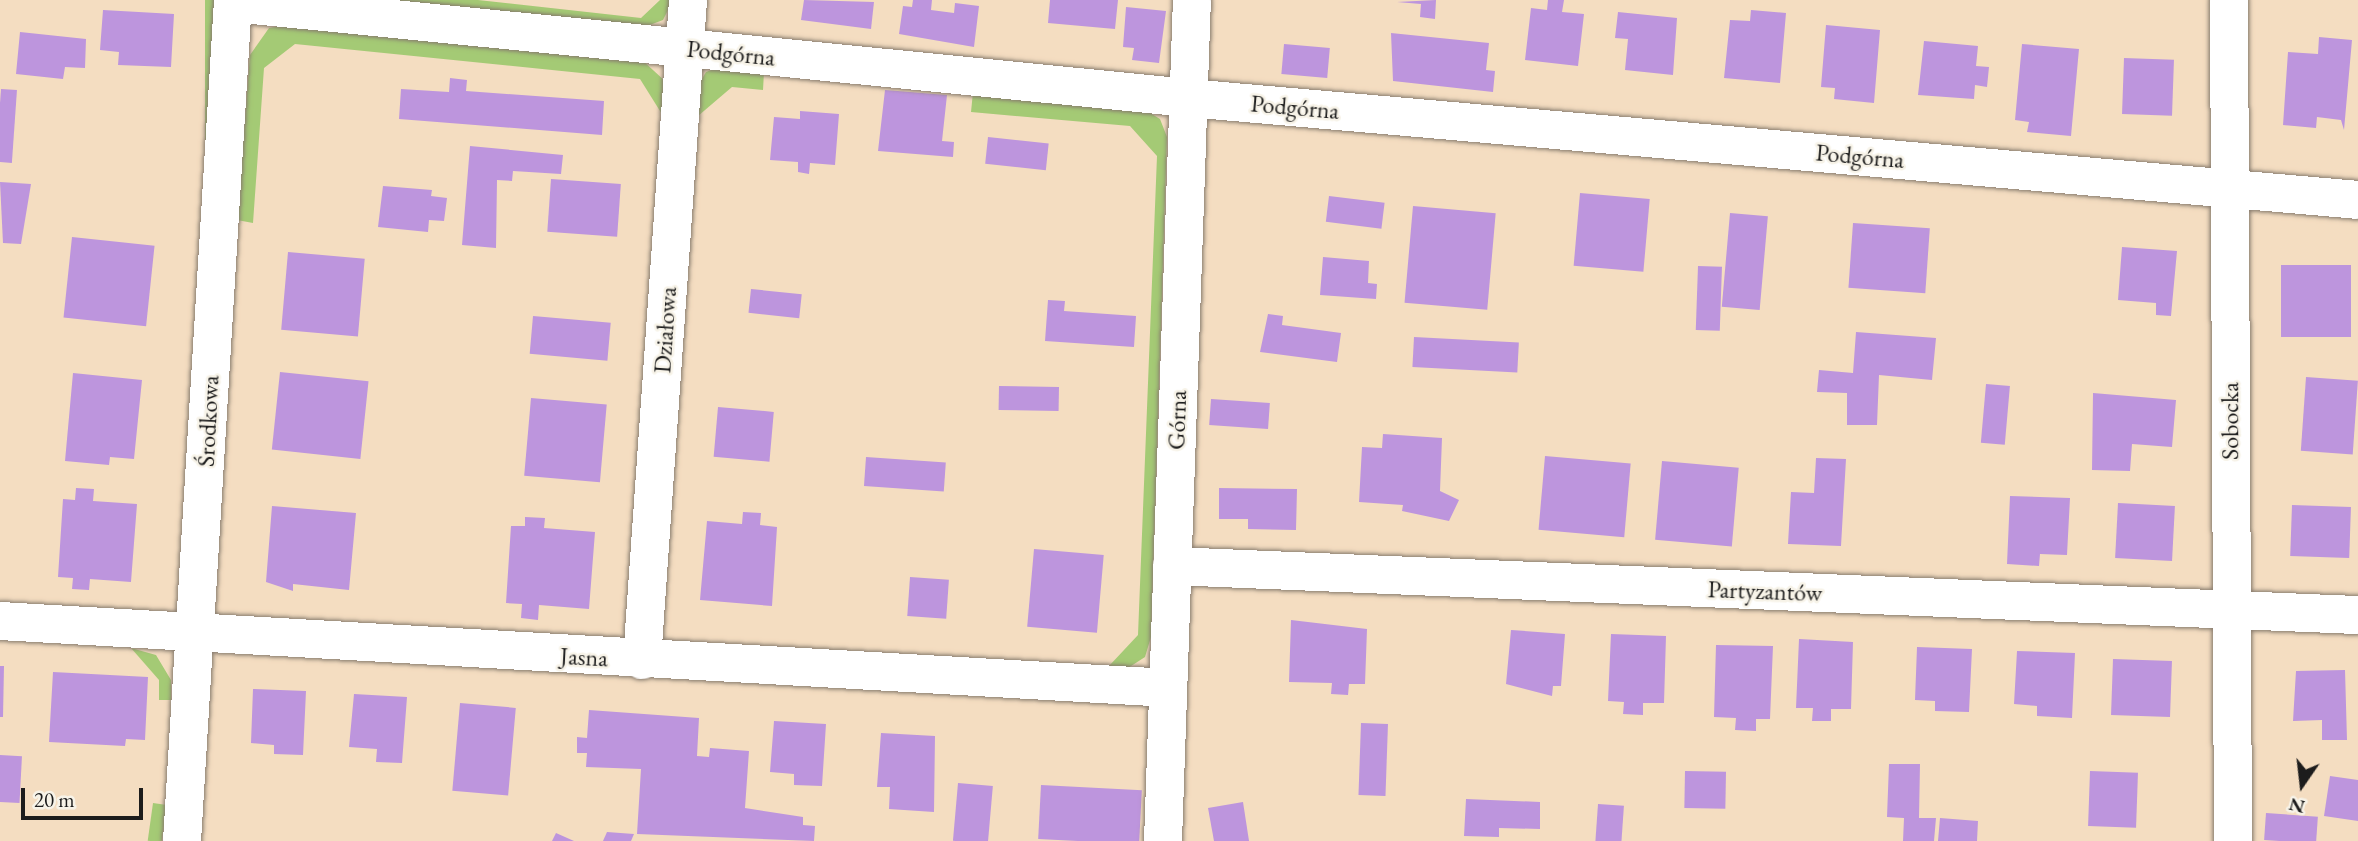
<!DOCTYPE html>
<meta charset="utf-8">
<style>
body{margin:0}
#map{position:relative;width:2358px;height:841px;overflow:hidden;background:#f4ddc1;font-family:"EB Garamond",serif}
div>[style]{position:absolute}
.green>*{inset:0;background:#a4ca75;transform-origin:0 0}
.building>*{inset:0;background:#bd95dd;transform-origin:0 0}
.roads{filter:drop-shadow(0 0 2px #887c6e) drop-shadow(0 0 2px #887c6e)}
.minor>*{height:38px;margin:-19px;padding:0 19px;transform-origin:19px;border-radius:19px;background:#fff}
span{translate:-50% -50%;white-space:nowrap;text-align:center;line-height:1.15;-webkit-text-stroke:5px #f7f3e8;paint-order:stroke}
.street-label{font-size:24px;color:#1c1c1c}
.north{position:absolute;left:2267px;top:750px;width:70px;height:70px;-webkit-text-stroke:5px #f7f3e8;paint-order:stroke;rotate:194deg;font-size:19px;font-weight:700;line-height:28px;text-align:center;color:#1c1c1c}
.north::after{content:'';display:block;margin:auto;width:24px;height:32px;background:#1c1c1c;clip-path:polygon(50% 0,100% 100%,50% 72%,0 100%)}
.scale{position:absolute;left:21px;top:788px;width:122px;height:32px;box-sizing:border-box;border:4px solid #1c1c1c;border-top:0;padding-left:9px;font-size:21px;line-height:24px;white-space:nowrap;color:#1c1c1c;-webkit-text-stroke:5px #f7f3e8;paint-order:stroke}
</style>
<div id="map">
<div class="green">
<div style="left:205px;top:0;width:12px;height:223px"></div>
<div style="clip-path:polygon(372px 0,478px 0,641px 18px,660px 0,673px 0,663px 20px,647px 26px)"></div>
<div style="clip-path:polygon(286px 25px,642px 60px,665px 81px,665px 119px,640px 79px,295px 44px,264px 68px,253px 223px,237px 220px,250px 55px,269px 28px)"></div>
<div style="clip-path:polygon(719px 67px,764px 72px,763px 90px,732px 87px,698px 116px,699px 84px,706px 72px)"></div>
<div style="clip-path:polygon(973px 92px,1142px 108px,1160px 119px,1167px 137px,1151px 637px,1145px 657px,1128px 668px,1109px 666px,1138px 635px,1157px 156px,1130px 126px,971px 112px)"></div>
<div style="clip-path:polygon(131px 648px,156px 655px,171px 680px,171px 700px,159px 700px,159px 680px)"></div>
<div style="left:153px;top:803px;width:14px;height:38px;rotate:8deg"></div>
</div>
<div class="building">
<div style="clip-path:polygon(804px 0,874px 2px,871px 29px,801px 20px)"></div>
<div style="clip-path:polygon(913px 0,932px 0,931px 10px,954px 13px,955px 3px,979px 6px,974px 47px,899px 34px,903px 6px,912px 7px)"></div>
<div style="clip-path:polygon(1050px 0,1118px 0,1115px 29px,1048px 23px)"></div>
<div style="clip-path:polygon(1436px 0,1435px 19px,1420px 17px,1421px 4px,1397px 2px)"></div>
<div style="clip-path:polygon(1548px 0,1564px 0,1562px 12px,1584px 14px,1578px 66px,1525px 60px,1531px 8px,1547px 10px)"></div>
<div style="clip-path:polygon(1126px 7px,1166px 11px,1159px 63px,1132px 60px,1134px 48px,1123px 47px)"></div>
<div style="clip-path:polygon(103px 10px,174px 14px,171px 67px,118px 65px,119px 52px,100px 50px)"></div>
<div style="clip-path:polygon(1751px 10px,1786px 13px,1780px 83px,1724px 78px,1730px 20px,1750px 21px)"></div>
<div style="clip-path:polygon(1618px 12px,1677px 18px,1673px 75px,1625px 70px,1628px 39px,1615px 38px)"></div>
<div style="clip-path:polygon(1826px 25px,1880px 30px,1874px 103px,1834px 99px,1835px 88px,1821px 87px)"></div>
<div style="clip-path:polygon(20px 32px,86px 39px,85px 68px,65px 67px,63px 79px,16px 74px)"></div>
<div style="clip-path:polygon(1391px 33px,1489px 43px,1486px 70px,1495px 71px,1493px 92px,1393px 81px)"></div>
<div style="clip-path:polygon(2319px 37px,2352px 40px,2344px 130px,2341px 120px,2317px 117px,2316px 128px,2283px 125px,2288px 52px,2318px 54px)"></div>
<div style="clip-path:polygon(1924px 41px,1978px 46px,1976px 66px,1989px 67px,1987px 87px,1975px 85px,1974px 99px,1918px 95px)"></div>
<div style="left:1284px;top:44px;width:46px;height:30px;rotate:5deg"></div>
<div style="clip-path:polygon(2022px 44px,2079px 49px,2071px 136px,2027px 132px,2029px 122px,2015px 120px)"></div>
<div style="left:2124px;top:58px;width:50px;height:56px;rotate:2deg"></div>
<div style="clip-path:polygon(450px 78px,467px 80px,466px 91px,604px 101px,602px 135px,399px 119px,401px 89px,449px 92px)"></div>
<div style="left:1px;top:89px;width:16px;height:73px;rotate:4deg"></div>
<div style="clip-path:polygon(885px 90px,947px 95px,942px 141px,954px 142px,953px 157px,878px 151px)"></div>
<div style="clip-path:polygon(800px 111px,839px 114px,835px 165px,810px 163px,809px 174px,798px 172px,798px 162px,770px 160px,774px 117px,800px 119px)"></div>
<div style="left:988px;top:137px;width:61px;height:27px;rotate:6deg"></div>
<div style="clip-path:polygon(470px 146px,563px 155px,561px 174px,513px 171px,512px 181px,497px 180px,496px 248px,462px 245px)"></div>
<div style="left:551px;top:179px;width:70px;height:53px;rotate:4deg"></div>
<div style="clip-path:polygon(0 182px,31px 184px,21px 244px,3px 243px)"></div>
<div style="clip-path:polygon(383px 186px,432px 190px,431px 196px,447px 198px,444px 221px,429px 220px,428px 232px,378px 227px)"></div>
<div style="left:1580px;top:193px;width:70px;height:73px;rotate:5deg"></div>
<div style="left:1329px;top:196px;width:56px;height:26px;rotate:7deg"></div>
<div style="left:1413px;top:206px;width:83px;height:97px;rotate:5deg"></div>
<div style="left:1730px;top:213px;width:38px;height:94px;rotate:5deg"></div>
<div style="left:1853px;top:223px;width:77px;height:65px;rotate:4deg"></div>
<div style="left:72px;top:237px;width:83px;height:81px;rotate:6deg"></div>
<div style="clip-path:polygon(2122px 247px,2177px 251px,2171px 316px,2156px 315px,2156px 303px,2118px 300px)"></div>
<div style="left:288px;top:252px;width:77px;height:78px;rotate:5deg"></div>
<div style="clip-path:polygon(1323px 257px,1369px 261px,1368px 283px,1377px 284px,1376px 299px,1320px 295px)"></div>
<div style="left:2281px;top:265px;width:70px;height:72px"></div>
<div style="left:1698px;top:266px;width:24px;height:64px;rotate:2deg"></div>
<div style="left:751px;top:289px;width:51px;height:24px;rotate:6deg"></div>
<div style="clip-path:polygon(1048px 300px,1065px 301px,1064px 311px,1136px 316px,1134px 347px,1045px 341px)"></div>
<div style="clip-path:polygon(1268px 314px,1283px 316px,1282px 325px,1341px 333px,1337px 362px,1260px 352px)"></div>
<div style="left:533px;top:316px;width:78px;height:38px;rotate:5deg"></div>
<div style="clip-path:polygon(1856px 332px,1936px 338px,1932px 380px,1879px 375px,1877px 425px,1847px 425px,1847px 393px,1817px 392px,1819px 370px,1853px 373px)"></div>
<div style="left:1414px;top:337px;width:105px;height:30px;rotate:3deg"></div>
<div style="left:280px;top:372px;width:89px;height:78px;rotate:6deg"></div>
<div style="clip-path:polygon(73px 373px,142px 380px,134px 459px,110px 457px,109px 465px,65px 461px)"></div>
<div style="left:2306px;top:377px;width:52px;height:74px;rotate:4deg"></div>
<div style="left:1986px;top:384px;width:24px;height:59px;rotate:5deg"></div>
<div style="left:999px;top:386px;width:60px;height:24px;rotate:1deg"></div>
<div style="clip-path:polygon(2093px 393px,2176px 400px,2172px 447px,2132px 444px,2130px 471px,2092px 470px)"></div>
<div style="left:531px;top:398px;width:76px;height:78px;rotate:5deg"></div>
<div style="left:1211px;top:399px;width:59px;height:26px;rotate:4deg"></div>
<div style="left:718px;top:407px;width:56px;height:50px;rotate:5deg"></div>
<div style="clip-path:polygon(1383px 434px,1442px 438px,1440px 491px,1459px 500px,1449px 521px,1402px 511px,1403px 505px,1359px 502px,1362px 447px,1382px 448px)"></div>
<div style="left:1545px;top:456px;width:86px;height:74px;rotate:5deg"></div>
<div style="left:866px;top:457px;width:80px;height:29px;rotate:4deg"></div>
<div style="clip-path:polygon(1816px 458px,1846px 459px,1841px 546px,1788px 544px,1791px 492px,1814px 493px)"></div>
<div style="left:1662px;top:461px;width:77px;height:79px;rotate:5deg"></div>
<div style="clip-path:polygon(76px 488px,94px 489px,93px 501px,137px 504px,131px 582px,90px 579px,89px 590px,72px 589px,73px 578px,58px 577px,63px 499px,75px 500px)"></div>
<div style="clip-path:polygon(1219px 488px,1297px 489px,1296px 530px,1248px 529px,1248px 519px,1219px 519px)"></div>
<div style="clip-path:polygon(2010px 496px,2070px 498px,2067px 555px,2040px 554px,2039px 566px,2007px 564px)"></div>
<div style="left:2118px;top:503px;width:57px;height:55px;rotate:3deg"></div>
<div style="left:2292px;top:505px;width:59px;height:51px;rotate:2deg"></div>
<div style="clip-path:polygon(272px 506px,356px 513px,349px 590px,293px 584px,293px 591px,266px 582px)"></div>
<div style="clip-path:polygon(743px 512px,761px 513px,760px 525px,777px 527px,772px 606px,700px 600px,707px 521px,742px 524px)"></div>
<div style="clip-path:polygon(525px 517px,545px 518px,544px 528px,595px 532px,589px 609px,539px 605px,538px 620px,521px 618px,522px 604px,506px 603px,511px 526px,525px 526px)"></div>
<div style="left:1034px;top:549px;width:70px;height:78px;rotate:5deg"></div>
<div style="left:910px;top:577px;width:39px;height:39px;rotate:4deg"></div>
<div style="clip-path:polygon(1291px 620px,1367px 629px,1365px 684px,1349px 684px,1348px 695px,1331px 694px,1332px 683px,1289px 682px)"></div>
<div style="clip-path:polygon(1511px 630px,1565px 634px,1561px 686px,1553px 686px,1552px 696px,1506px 684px)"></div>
<div style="clip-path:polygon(1611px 634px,1666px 636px,1664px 703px,1643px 703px,1643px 715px,1623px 714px,1624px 702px,1608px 701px)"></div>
<div style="clip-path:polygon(1799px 639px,1853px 642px,1851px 709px,1831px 709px,1831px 721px,1812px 721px,1813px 708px,1796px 708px)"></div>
<div style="clip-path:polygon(1716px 645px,1773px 646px,1770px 719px,1756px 719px,1756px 731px,1735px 730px,1736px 718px,1714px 717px)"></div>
<div style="clip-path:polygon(1917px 647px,1972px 649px,1969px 712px,1935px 711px,1935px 701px,1915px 700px)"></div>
<div style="clip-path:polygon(2017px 651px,2075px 653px,2072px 718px,2037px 716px,2037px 706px,2014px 704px)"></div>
<div style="left:2113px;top:659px;width:59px;height:56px;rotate:2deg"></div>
<div style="clip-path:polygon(0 666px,4px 666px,3px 717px,0 717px)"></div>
<div style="clip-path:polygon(2345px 670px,2347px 740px,2322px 740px,2322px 720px,2293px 721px,2296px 671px)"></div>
<div style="clip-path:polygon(53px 672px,148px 677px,145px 740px,126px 739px,125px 746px,49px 742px)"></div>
<div style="clip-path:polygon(253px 689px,306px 691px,303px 755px,274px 754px,274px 745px,251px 743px)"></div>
<div style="clip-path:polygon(354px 694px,407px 697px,402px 763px,376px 762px,377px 749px,349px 747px)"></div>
<div style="left:460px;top:703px;width:56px;height:88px;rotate:5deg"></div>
<div style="clip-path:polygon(589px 710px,699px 718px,697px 756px,709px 757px,710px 748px,749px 751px,745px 808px,803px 817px,803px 825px,815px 826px,814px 841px,637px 834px,641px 769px,586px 767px,587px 753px,577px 753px,577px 737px,587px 738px)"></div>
<div style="clip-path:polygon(774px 721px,826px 724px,822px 786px,794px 785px,794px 774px,770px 772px)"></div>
<div style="left:1361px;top:723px;width:27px;height:72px;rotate:2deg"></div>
<div style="clip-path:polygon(881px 733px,935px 736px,934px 812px,889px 809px,890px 787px,877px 787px)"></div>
<div style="left:0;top:755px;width:22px;height:47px;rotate:3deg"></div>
<div style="clip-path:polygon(1889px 764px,1920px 764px,1919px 818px,1936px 818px,1934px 841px,1903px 841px,1904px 818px,1887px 817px)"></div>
<div style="left:1685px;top:771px;width:41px;height:37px;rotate:1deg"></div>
<div style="left:2090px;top:771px;width:48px;height:55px;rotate:2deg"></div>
<div style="clip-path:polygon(2330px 776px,2358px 780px,2358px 821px,2324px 816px)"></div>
<div style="left:958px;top:783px;width:35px;height:58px;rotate:5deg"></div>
<div style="left:1041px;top:785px;width:101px;height:54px;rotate:3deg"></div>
<div style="clip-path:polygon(1466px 799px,1540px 802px,1540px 829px,1499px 828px,1499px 837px,1464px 836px)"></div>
<div style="clip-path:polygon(1243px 802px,1249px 841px,1214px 841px,1208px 808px)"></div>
<div style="left:1598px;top:804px;width:26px;height:37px;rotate:4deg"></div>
<div style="left:2266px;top:813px;width:52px;height:27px;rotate:4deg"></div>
<div style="clip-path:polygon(1940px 818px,1978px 821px,1977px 841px,1938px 841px)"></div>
<div style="clip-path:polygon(607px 832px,634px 834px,631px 841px,603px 841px)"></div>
<div style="clip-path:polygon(556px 833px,574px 841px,552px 841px)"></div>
</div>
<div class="roads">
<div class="minor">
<div style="left:2229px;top:0;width:841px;rotate:89.73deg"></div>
<div style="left:233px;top:3px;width:960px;rotate:5.68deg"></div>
<div style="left:1188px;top:98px;width:1174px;rotate:4.98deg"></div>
<div style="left:1172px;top:566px;width:1187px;rotate:2.37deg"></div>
<div style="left:0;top:621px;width:1170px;rotate:3.28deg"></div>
<div style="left:642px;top:660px;width:662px;rotate:-86.01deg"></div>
<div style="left:182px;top:841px;width:843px;rotate:-86.53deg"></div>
<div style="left:1163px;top:841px;width:841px;rotate:-88.03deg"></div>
</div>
</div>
<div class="street-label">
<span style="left:731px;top:53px;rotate:6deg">Podgórna</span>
<span style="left:1295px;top:107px;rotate:5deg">Podgórna</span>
<span style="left:1860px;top:156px;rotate:5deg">Podgórna</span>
<span style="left:665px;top:330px;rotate:-86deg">Działowa</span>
<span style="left:1177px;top:420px;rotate:-88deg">Górna</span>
<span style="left:208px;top:421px;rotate:-87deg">Środkowa</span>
<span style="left:2230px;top:421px;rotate:-90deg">Sobocka</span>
<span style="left:1765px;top:591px;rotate:2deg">Partyzantów</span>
<span style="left:584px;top:657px;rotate:3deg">Jasna</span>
</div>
<div class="north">N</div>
<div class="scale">20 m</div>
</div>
